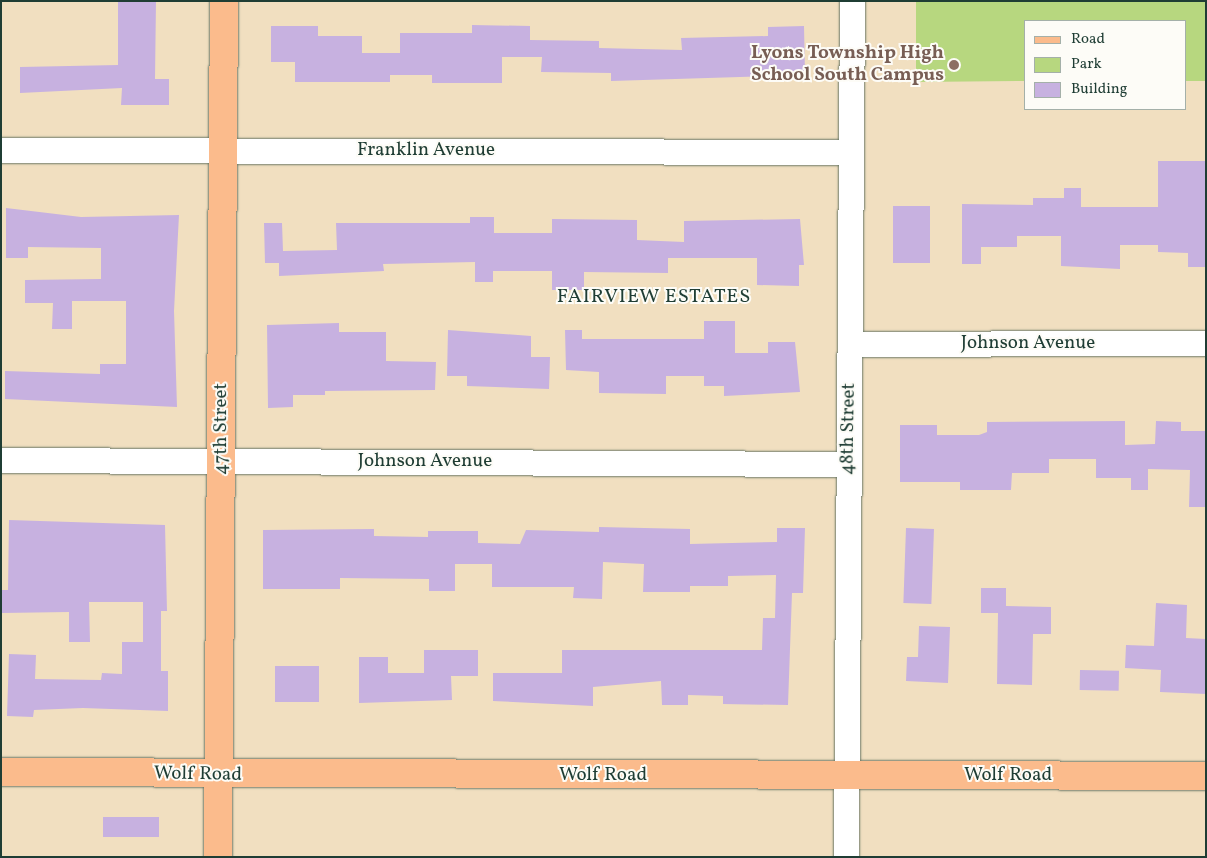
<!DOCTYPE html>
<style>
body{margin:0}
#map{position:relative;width:1207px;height:858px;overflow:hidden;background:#f1dfc0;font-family:Vollkorn,serif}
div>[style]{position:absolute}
.green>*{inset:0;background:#b7d77f}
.building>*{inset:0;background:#c7b1e0;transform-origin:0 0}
.roads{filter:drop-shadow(0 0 1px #687665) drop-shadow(0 0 1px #687665)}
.minor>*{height:25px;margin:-12.5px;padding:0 12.5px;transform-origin:12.5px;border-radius:12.5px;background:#fff}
.major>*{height:28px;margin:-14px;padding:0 14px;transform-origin:14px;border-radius:14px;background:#fbbb8c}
.dots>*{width:14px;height:14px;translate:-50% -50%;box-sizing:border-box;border:2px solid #fdfcf7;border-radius:50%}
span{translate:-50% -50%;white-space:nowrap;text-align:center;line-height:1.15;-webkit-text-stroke:4px #fdfcf7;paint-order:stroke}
.education-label{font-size:19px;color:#785e54;font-weight:700}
.right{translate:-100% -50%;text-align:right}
.street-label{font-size:19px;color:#1f3d34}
.neighbourhood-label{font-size:20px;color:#1f3d34;letter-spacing:1px}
.frame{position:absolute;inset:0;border:2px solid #1f3d34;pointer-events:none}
.legend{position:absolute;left:1024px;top:20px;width:162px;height:90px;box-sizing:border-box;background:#fdfcf7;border:1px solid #a4b0a9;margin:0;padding:6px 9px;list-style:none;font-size:15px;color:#1f3d34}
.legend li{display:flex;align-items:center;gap:10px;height:25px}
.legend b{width:25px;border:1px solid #a4b0a9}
</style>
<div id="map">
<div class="green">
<div style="clip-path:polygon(916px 1px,1206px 1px,1206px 81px,1186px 81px,1186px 21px,1026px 21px,1026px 81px,916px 82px)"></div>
</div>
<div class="building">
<div style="clip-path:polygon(118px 1px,156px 1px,155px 79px,169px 79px,169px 105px,121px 105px,122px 88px,20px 93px,20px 67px,118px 65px)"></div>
<div style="clip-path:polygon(472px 25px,530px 26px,530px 40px,599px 41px,599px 48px,682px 50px,681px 38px,768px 36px,768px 27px,804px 26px,805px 75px,611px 81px,611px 73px,541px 72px,542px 57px,502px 57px,502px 83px,432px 83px,432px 75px,390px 75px,390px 82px,295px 82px,295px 62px,271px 62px,271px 26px,318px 26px,318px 36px,362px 36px,362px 53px,400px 53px,400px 33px,472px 33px)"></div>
<div style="clip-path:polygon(1158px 161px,1206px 161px,1206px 267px,1188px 267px,1188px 253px,1158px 252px,1158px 245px,1120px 245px,1120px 269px,1061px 266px,1061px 236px,1017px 236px,1017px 247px,981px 247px,981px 264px,962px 264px,962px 204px,1033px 205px,1033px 198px,1064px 198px,1064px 188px,1081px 188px,1081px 207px,1158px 207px)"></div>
<div style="left:893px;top:206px;width:37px;height:57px"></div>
<div style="clip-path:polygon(6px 208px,81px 217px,179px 215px,174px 311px,177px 407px,5px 399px,5px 371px,100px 374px,100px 364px,126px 364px,126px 301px,72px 301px,72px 329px,52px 329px,53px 303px,25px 303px,25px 280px,101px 279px,101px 248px,28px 247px,28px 258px,6px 258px)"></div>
<div style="clip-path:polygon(470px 217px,494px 217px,494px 233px,552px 233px,552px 219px,637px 220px,637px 240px,684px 242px,684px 221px,800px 219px,804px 265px,799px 265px,799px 286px,757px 285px,757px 258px,668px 258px,668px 273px,584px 272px,584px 290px,552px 290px,552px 271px,493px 271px,493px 282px,475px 282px,475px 262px,383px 264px,384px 271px,279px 276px,279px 263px,265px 263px,264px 223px,282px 223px,283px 251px,337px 250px,336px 223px,470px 223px)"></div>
<div style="clip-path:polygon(704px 321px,735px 321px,735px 353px,768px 353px,768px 342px,795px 342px,800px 392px,724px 396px,724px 386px,704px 386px,704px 376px,666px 376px,666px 394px,599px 393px,599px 372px,566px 370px,565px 330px,582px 330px,582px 339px,704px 339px)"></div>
<div style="clip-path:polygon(339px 323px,339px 332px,386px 332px,386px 361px,436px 362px,435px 390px,325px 391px,325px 395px,293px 395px,293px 407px,268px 408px,267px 325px)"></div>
<div style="clip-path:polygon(448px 330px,531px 336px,531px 357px,550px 357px,549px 389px,467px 386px,467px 376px,447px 376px)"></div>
<div style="clip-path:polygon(1125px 421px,1125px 445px,1155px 444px,1156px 421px,1181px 422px,1181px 431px,1206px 431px,1206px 507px,1189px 507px,1190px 470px,1148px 469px,1148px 490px,1131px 490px,1131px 478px,1096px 478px,1096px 459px,1049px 459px,1049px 473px,1012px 473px,1011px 490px,960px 490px,960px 482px,900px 482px,900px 425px,937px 425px,937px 435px,979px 435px,987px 432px,987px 422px)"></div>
<div style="clip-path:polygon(9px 520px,165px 525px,167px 611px,161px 611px,161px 671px,168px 671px,168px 711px,83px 708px,34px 710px,33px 717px,7px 716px,9px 654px,36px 655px,35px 679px,101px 680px,102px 673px,122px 674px,122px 642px,143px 642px,143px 602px,89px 602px,90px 642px,69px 642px,69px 612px,2px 613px,2px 590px,8px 590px)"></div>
<div style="clip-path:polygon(599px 527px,690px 529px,690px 544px,777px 542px,777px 528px,805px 528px,803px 593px,792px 593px,788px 705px,723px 704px,723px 696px,688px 695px,688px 705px,662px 705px,661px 681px,593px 687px,593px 706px,493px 701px,493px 673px,562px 673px,562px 650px,762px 650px,763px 618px,775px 618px,776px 575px,728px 576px,728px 586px,690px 586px,690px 592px,643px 592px,644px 564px,603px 562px,602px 599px,573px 598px,574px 587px,492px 587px,492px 564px,455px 564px,455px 591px,429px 591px,429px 579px,340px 578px,340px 589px,263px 589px,263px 530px,374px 529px,374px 536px,428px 537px,428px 531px,478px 531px,478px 543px,520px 544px,526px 530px,599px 532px)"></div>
<div style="left:906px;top:528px;width:28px;height:75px;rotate:2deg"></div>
<div style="clip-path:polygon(981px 588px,1006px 588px,1006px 606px,1051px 607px,1051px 634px,1033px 634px,1032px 685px,997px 684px,998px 613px,981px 613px)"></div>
<div style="clip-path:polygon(1156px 603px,1187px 605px,1186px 638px,1206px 639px,1206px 694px,1160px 692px,1161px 670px,1125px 668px,1126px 645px,1154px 646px)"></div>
<div style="clip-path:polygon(919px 626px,950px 627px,948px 683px,906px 681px,907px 657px,918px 657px)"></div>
<div style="clip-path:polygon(424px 650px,478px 650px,478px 676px,451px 676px,452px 700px,359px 703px,359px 657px,388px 657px,388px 673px,424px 673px)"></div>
<div style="left:275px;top:666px;width:44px;height:36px"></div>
<div style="left:1080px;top:670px;width:39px;height:20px;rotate:1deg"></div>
<div style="left:103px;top:817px;width:56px;height:20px"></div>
</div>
<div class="roads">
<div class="minor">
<div style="left:1px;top:150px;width:849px;rotate:0.13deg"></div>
<div style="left:851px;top:344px;width:355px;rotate:-0.2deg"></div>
<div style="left:1px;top:460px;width:847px;rotate:0.27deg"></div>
<div style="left:846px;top:857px;width:856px;rotate:-89.6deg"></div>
</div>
<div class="major">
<div style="left:1px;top:772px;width:1205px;rotate:0.19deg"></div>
<div style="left:218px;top:857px;width:856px;rotate:-89.6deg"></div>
</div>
</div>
<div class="dots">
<div style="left:954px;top:65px;background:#8d6e63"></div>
</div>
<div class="education-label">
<span class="right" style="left:944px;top:65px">Lyons Township High<br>School South Campus</span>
</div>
<div class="street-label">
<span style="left:426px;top:151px">Franklin Avenue</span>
<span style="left:1028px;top:344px">Johnson Avenue</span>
<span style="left:222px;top:429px;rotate:-90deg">47th Street</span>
<span style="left:849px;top:429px;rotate:-89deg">48th Street</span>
<span style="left:425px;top:462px">Johnson Avenue</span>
<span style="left:198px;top:775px;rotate:1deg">Wolf Road</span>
<span style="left:603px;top:776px">Wolf Road</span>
<span style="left:1008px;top:776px">Wolf Road</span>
</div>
<div class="neighbourhood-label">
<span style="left:654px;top:297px">FAIRVIEW ESTATES</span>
</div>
<div class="frame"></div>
<ul class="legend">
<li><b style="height:6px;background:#fbbb8c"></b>Road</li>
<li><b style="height:14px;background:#b7d77f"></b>Park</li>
<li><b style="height:14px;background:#c7b1e0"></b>Building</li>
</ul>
</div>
